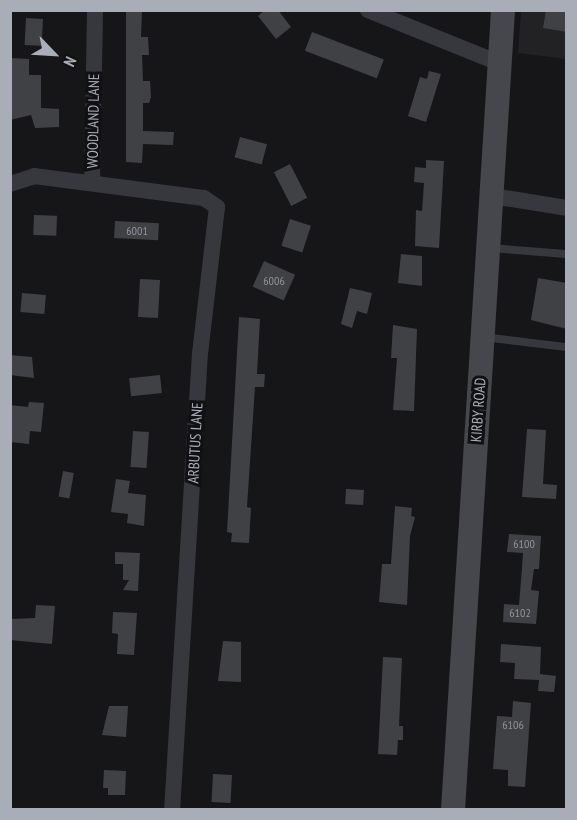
<!DOCTYPE html>
<style>
body{margin:0}
#map{position:relative;width:577px;height:820px;overflow:hidden;background:#161618;font-family:"PT Sans Narrow",sans-serif}
div>[style]{position:absolute}
.built>*{inset:0;background:#222225}
.building>*{inset:0;background:#404145;transform-origin:0 0}
.lane>*{height:8px;margin:-4px;padding:0 4px;transform-origin:4px;border-radius:4px;background:#37383d}
.street>*{height:16px;margin:-8px;padding:0 8px;transform-origin:8px;border-radius:8px;background:#37383d}
.secondary>*{height:24px;margin:-12px;padding:0 12px;transform-origin:12px;border-radius:12px;background:#45474d}
span{translate:-50% -50%;white-space:nowrap;text-align:center;line-height:1.15;-webkit-text-stroke:6px #111113;paint-order:stroke}
.number-label{font-size:12px;color:#8e929b}
.number-label span{-webkit-text-stroke-width:0}
.street-label{font-size:15px;color:#a8adb8}
.frame{position:absolute;inset:0;border:12px solid #a8adb8;pointer-events:none}
.north{position:absolute;left:24px;top:24px;width:60px;height:60px;-webkit-text-stroke:4px #111113;paint-order:stroke;rotate:115deg;font-size:16px;font-weight:700;line-height:24px;text-align:center;color:#a8adb8}
.north::after{content:'';display:block;margin:auto;width:21px;height:27px;background:#a8adb8;clip-path:polygon(50% 0,100% 100%,50% 72%,0 100%)}
</style>
<div id="map">
<div class="built">
<div style="clip-path:polygon(521px 11px,566px 11px,566px 59px,518px 53px)"></div>
</div>
<div class="building">
<div style="clip-path:polygon(126px 10px,142px 10px,141px 37px,148px 37px,149px 55px,142px 55px,143px 81px,150px 81px,151px 97px,149px 103px,143px 103px,143px 131px,174px 132px,173px 145px,143px 144px,142px 163px,126px 162px)"></div>
<div style="clip-path:polygon(265px 10px,278px 10px,291px 27px,276px 39px,258px 16px)"></div>
<div style="clip-path:polygon(546px 10px,567px 10px,567px 32px,543px 28px)"></div>
<div style="left:26px;top:18px;width:17px;height:27px;rotate:3deg"></div>
<div style="left:312px;top:32px;width:77px;height:20px;rotate:21deg"></div>
<div style="clip-path:polygon(10px 58px,29px 59px,29px 75px,41px 75px,41px 108px,59px 109px,59px 127px,35px 128px,31px 115px,10px 120px)"></div>
<div style="clip-path:polygon(429px 71px,441px 74px,426px 122px,408px 116px,420px 77px,427px 79px)"></div>
<div style="left:240px;top:137px;width:28px;height:21px;rotate:15deg"></div>
<div style="clip-path:polygon(426px 160px,444px 161px,439px 248px,415px 246px,416px 210px,422px 211px,424px 183px,414px 182px,415px 167px,426px 168px)"></div>
<div style="left:290px;top:164px;width:38px;height:18px;rotate:63deg"></div>
<div style="left:34px;top:215px;width:23px;height:20px;rotate:2deg"></div>
<div style="left:290px;top:219px;width:22px;height:28px;rotate:18deg"></div>
<div style="left:115px;top:221px;width:44px;height:17px;rotate:3deg"></div>
<div style="clip-path:polygon(401px 254px,422px 256px,422px 286px,398px 283px)"></div>
<div style="left:264px;top:261px;width:34px;height:28px;rotate:24deg"></div>
<div style="clip-path:polygon(538px 278px,567px 283px,567px 329px,531px 320px)"></div>
<div style="left:140px;top:279px;width:20px;height:38px;rotate:3deg"></div>
<div style="clip-path:polygon(350px 288px,372px 293px,367px 314px,357px 311px,352px 328px,341px 324px)"></div>
<div style="left:22px;top:293px;width:24px;height:19px;rotate:5deg"></div>
<div style="clip-path:polygon(239px 317px,260px 319px,257px 374px,265px 374px,264px 387px,255px 387px,247px 507px,251px 508px,249px 543px,231px 542px,232px 533px,227px 532px)"></div>
<div style="clip-path:polygon(393px 325px,417px 329px,414px 411px,393px 410px,397px 358px,391px 358px)"></div>
<div style="clip-path:polygon(10px 355px,32px 357px,34px 378px,10px 375px)"></div>
<div style="left:160px;top:375px;width:18px;height:31px;rotate:84deg"></div>
<div style="clip-path:polygon(29px 402px,44px 403px,41px 432px,30px 431px,29px 444px,10px 442px,10px 405px,28px 407px)"></div>
<div style="clip-path:polygon(527px 429px,546px 430px,543px 484px,557px 485px,556px 499px,522px 497px)"></div>
<div style="left:133px;top:431px;width:16px;height:36px;rotate:4deg"></div>
<div style="left:63px;top:471px;width:11px;height:26px;rotate:10deg"></div>
<div style="clip-path:polygon(116px 479px,130px 481px,128px 493px,146px 495px,144px 526px,127px 523px,128px 514px,111px 512px)"></div>
<div style="left:346px;top:489px;width:18px;height:15px;rotate:3deg"></div>
<div style="clip-path:polygon(395px 506px,412px 508px,411px 516px,415px 517px,410px 536px,407px 605px,379px 602px,382px 564px,391px 564px)"></div>
<div style="clip-path:polygon(509px 534px,541px 536px,539px 569px,534px 569px,531px 590px,539px 591px,536px 624px,503px 622px,504px 604px,519px 605px,522px 568px,523px 553px,507px 552px)"></div>
<div style="clip-path:polygon(115px 552px,140px 553px,138px 591px,123px 590px,129px 580px,123px 580px,123px 564px,115px 564px)"></div>
<div style="clip-path:polygon(36px 605px,55px 606px,52px 644px,10px 640px,10px 619px,35px 618px)"></div>
<div style="clip-path:polygon(113px 612px,137px 613px,134px 655px,117px 654px,118px 634px,112px 633px)"></div>
<div style="clip-path:polygon(223px 641px,241px 642px,241px 682px,218px 681px)"></div>
<div style="clip-path:polygon(501px 644px,541px 647px,540px 674px,556px 676px,554px 692px,538px 691px,539px 680px,514px 679px,515px 663px,500px 662px)"></div>
<div style="clip-path:polygon(383px 657px,402px 658px,399px 726px,403px 726px,403px 740px,398px 740px,397px 755px,378px 754px)"></div>
<div style="clip-path:polygon(513px 701px,531px 703px,525px 787px,508px 786px,508px 770px,493px 769px,497px 716px,512px 717px)"></div>
<div style="clip-path:polygon(109px 706px,128px 706px,126px 737px,102px 735px)"></div>
<div style="clip-path:polygon(104px 770px,126px 771px,125px 795px,108px 795px,108px 788px,103px 788px)"></div>
<div style="left:213px;top:774px;width:19px;height:28px;rotate:3deg"></div>
</div>
<div class="lane">
<div style="left:490px;top:248px;width:76px;rotate:4.5deg"></div>
<div style="left:484px;top:337px;width:83px;rotate:7deg"></div>
</div>
<div class="street">
<div style="left:368px;top:10px;width:141px;rotate:22deg"></div>
<div style="left:92px;top:183px;width:173px;rotate:-89deg"></div>
<div style="left:10px;top:184px;width:25px;rotate:-18deg"></div>
<div style="left:34px;top:176px;width:171px;rotate:7.4deg"></div>
<div style="left:204px;top:198px;width:16px;rotate:35deg"></div>
<div style="left:217px;top:207px;width:147px;rotate:96.6deg"></div>
<div style="left:200px;top:353px;width:458px;rotate:93.5deg"></div>
<div style="left:493px;top:196px;width:74px;rotate:9.3deg"></div>
</div>
<div class="secondary">
<div style="left:453px;top:810px;width:802px;rotate:-86.42deg"></div>
</div>
<div class="number-label">
<span style="left:137px;top:231px">6001</span>
<span style="left:274px;top:281px">6006</span>
<span style="left:524px;top:544px">6100</span>
<span style="left:520px;top:613px">6102</span>
<span style="left:513px;top:725px">6106</span>
</div>
<div class="street-label">
<span style="left:93px;top:121px;rotate:-89deg">WOODLAND LANE</span>
<span style="left:478px;top:410px;rotate:-86deg">KIRBY ROAD</span>
<span style="left:195px;top:443px;rotate:-87deg">ARBUTUS LANE</span>
</div>
<div class="frame"></div>
<div class="north">N</div>
</div>
